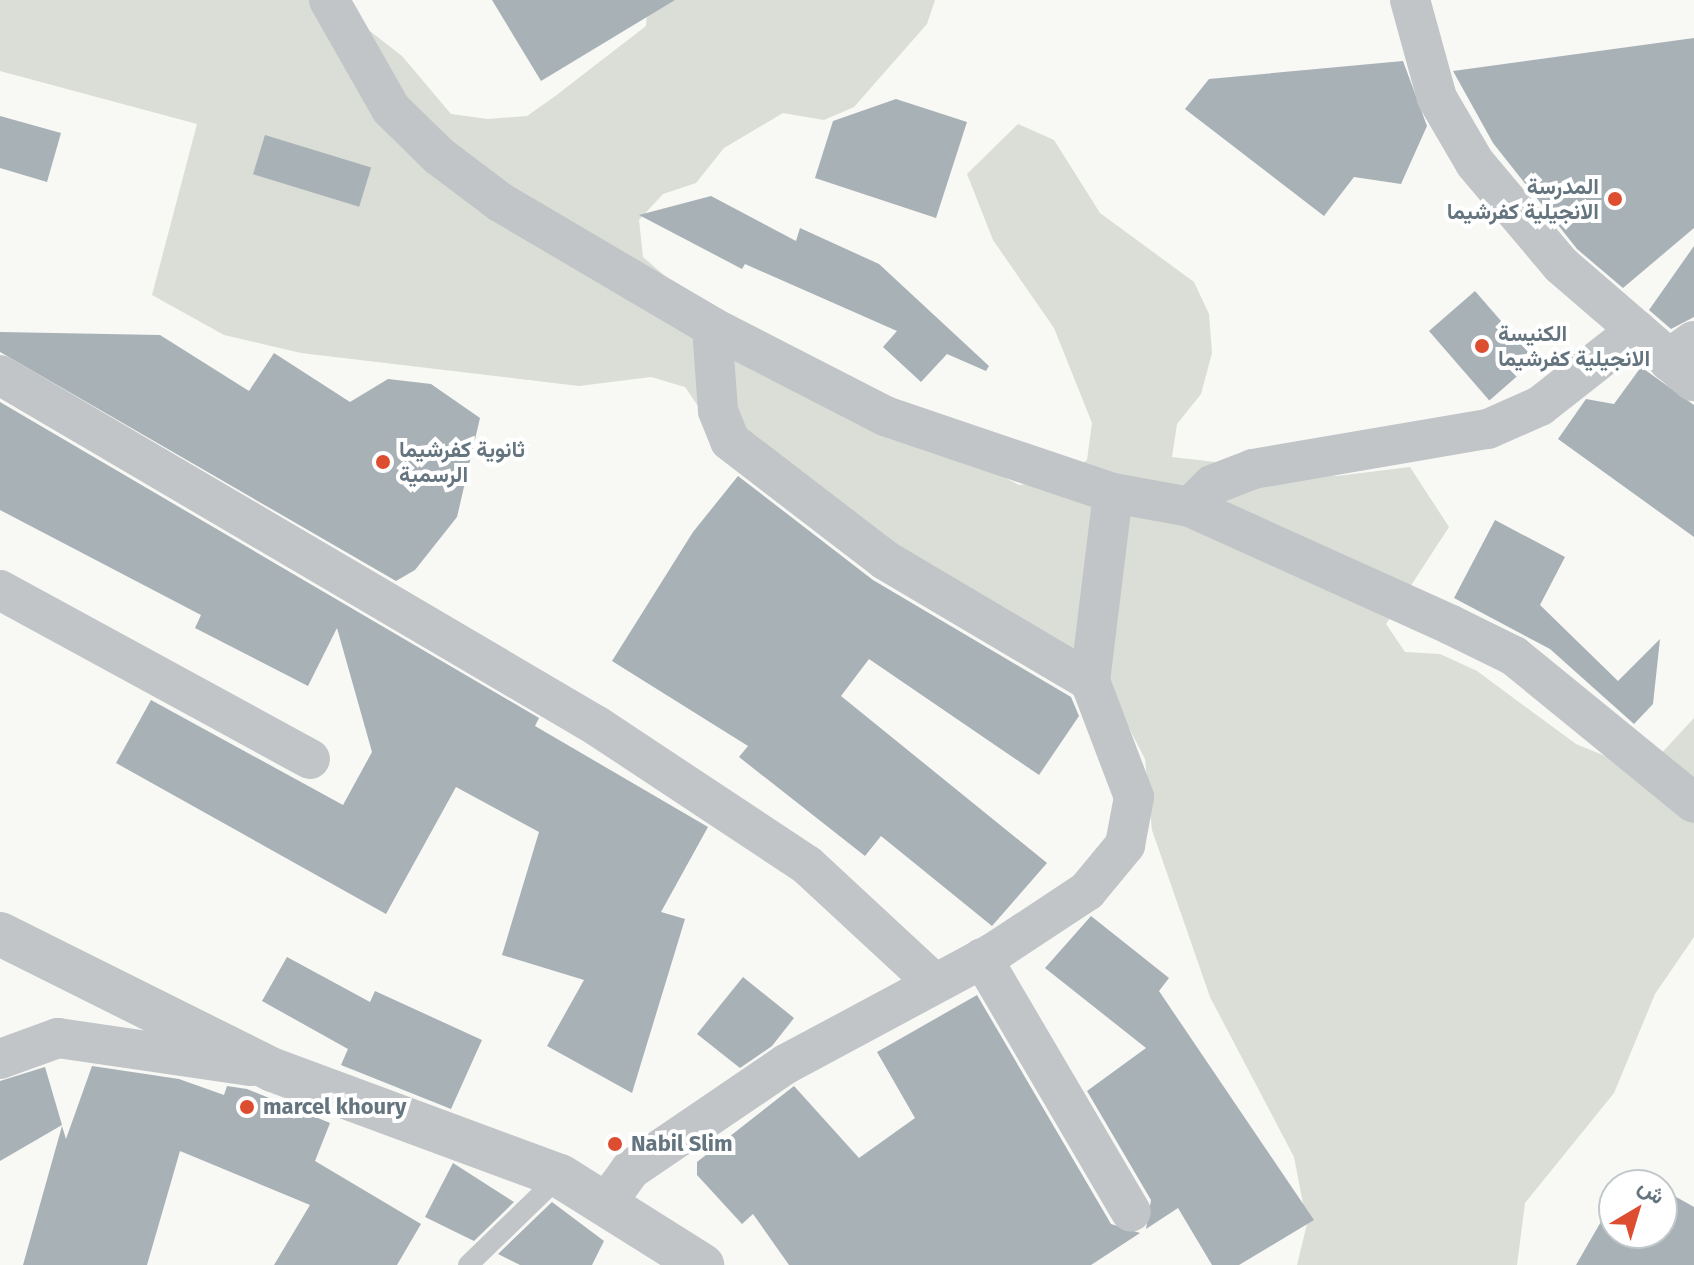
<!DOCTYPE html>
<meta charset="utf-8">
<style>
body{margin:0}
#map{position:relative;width:1694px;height:1265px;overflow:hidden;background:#f8f8f5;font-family:"Fira Sans",Vazirmatn,sans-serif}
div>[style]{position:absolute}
.green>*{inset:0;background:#daded6}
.building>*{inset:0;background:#a8b1b6;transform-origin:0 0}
.service>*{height:20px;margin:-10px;padding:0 10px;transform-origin:10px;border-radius:10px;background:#c1c5c8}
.minor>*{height:40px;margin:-20px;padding:0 20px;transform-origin:20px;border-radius:20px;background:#c1c5c8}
.tertiary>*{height:44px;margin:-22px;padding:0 22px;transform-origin:22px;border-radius:22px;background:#c1c5c8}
.dots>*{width:22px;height:22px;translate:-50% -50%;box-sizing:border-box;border:4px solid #fff;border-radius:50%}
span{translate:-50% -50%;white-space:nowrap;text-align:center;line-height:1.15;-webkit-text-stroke:8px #fff;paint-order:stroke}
.poi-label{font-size:22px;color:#64757f;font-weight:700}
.right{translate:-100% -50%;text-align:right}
.left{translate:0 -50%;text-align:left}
.north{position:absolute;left:1598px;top:1169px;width:80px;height:80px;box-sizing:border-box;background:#fff;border:2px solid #c1c8cc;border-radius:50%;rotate:38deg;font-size:22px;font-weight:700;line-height:32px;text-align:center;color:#64757f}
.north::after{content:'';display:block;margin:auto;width:28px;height:36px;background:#dd4d30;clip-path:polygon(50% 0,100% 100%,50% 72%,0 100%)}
</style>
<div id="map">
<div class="green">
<div style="clip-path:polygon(0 0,330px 0,402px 56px,451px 114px,488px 119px,527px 116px,554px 97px,646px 26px,648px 0,935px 0,927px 24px,854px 107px,824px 120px,783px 113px,724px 148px,696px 183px,663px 194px,639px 220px,643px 257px,672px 282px,975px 462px,1019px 485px,1058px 482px,1087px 460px,1092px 423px,1054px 328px,993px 240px,967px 174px,1018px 124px,1054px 140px,1100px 213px,1194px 282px,1209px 314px,1212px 353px,1201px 394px,1177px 424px,1172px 457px,1337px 476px,1410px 467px,1449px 527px,1386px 624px,1405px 652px,1440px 654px,1477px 671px,1576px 744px,1644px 772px,1694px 718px,1694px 937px,1655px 994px,1614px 1093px,1525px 1203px,1517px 1265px,1297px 1265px,1307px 1224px,1294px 1157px,1210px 997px,1152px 830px,1145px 759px,1127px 724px,702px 412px,685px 387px,651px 377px,579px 386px,301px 353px,224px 335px,152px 295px,197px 124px,0 71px)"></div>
</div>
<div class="building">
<div style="clip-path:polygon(492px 0,675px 0,541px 81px)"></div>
<div style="clip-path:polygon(1694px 38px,1694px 228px,1623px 288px,1577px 249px,1493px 143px,1453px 71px)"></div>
<div style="clip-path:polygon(1403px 61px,1427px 126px,1401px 184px,1354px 177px,1324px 216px,1185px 109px,1209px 79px)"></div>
<div style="clip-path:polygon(896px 99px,967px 122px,936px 218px,815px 178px,833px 121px)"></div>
<div style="clip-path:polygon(0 116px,61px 133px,47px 182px,0 168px)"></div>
<div style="left:265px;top:135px;width:111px;height:41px;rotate:17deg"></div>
<div style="clip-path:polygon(711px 196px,796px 241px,800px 228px,879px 264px,989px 366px,986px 371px,947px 354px,921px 382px,883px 347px,897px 331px,745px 264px,742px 269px,639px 215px)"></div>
<div style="clip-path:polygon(1694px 246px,1694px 317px,1671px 329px,1649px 310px)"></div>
<div style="left:1475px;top:291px;width:92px;height:61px;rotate:49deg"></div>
<div style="clip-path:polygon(0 332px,160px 335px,249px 391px,274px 353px,350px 402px,388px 379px,431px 384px,480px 418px,457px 517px,415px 570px,396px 581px,0 352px)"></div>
<div style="clip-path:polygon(1641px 367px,1694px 405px,1694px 537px,1558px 439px,1586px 399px,1614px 404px)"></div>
<div style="clip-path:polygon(0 402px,539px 718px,535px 726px,708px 827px,661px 912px,685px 919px,632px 1093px,547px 1046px,584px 980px,502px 955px,539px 832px,456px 787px,386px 914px,116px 763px,151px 700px,343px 805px,372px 752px,337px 628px,308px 686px,195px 628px,201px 615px,0 510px)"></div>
<div style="clip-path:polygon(738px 476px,873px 580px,1071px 697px,1079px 716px,1039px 775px,869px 659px,841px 696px,1047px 863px,992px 926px,881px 836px,865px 856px,739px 757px,748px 746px,612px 661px,693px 532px)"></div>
<div style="clip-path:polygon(1495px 520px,1565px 557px,1540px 605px,1618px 681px,1660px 639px,1653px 704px,1634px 724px,1550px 649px,1454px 598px)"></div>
<div style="clip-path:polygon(1091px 916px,1169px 978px,1159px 991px,1314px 1220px,1239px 1265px,1212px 1265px,1178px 1208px,1146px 1229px,1151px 1200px,1087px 1091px,1146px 1048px,1045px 968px)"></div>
<div style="clip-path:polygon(287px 957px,370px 1002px,375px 991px,482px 1040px,451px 1109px,341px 1065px,348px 1049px,262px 1001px)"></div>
<div style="clip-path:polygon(743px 977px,794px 1018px,772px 1046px,740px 1068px,697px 1034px)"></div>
<div style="clip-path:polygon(977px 995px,1111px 1224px,1140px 1233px,1091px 1265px,789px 1265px,753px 1214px,742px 1224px,697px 1175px,697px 1162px,794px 1086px,859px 1158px,915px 1118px,877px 1052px)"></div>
<div style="clip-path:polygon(92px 1066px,179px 1079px,224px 1095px,227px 1086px,247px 1089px,330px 1123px,315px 1161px,421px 1224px,397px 1265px,274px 1265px,310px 1205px,180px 1151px,147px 1265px,23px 1265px,62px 1126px,66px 1139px)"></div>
<div style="clip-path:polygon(45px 1067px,62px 1125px,0 1161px,0 1081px)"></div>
<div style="clip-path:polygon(453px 1163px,514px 1202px,474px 1241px,425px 1217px)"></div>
<div style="clip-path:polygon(1630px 1171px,1655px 1185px,1622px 1185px)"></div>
<div style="clip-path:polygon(1662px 1189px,1694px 1207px,1694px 1265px,1576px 1265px,1614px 1199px,1614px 1233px,1662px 1233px)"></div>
<div style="clip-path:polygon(552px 1202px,604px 1241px,592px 1265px,520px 1265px,498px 1254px)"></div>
</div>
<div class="service">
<div style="left:468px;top:1265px;width:128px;rotate:-44.1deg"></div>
</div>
<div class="minor">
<div style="left:329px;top:0;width:125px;rotate:60.4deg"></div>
<div style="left:391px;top:109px;width:67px;rotate:44.4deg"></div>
<div style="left:439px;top:156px;width:76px;rotate:37deg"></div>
<div style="left:500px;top:202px;width:246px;rotate:30.5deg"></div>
<div style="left:712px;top:327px;width:195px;rotate:27.2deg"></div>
<div style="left:885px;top:416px;width:241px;rotate:18.7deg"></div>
<div style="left:1113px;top:493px;width:78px;rotate:10.3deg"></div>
<div style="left:1190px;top:507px;width:286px;rotate:24.3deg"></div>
<div style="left:1451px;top:625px;width:70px;rotate:26.2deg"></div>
<div style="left:1514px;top:656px;width:232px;rotate:39.2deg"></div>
<div style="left:1410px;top:0;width:102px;rotate:74.6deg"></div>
<div style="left:1437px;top:98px;width:75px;rotate:59.7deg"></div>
<div style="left:1475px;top:163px;width:133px;rotate:49.9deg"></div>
<div style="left:1561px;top:265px;width:125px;rotate:40.8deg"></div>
<div style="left:712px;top:327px;width:84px;rotate:85.9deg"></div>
<div style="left:718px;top:411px;width:32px;rotate:68deg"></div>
<div style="left:730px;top:441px;width:195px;rotate:37.5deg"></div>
<div style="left:885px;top:560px;width:238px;rotate:30.6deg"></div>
<div style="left:0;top:375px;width:693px;rotate:30.45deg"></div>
<div style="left:597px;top:726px;width:252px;rotate:33.5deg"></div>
<div style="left:807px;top:865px;width:169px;rotate:42.8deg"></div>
<div style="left:1190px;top:507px;width:31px;rotate:-45deg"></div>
<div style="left:1212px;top:485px;width:44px;rotate:-21.3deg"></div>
<div style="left:1253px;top:469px;width:238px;rotate:-9.7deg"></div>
<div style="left:1488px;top:429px;width:57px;rotate:-23.9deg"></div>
<div style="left:1540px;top:406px;width:123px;rotate:-38.1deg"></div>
<div style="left:0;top:590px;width:353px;rotate:28.6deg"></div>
<div style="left:982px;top:958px;width:294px;rotate:59.6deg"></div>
<div style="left:0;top:1059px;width:62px;rotate:-19.9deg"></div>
<div style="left:58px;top:1038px;width:194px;rotate:8.3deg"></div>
<div style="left:607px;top:1202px;width:39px;rotate:-54deg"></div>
<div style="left:630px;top:1170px;width:189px;rotate:-34.2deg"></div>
<div style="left:786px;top:1064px;width:235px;rotate:-28.2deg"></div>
<div style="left:993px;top:953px;width:113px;rotate:-33.4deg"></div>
<div style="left:1087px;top:891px;width:60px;rotate:-50.4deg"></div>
<div style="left:1125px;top:845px;width:49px;rotate:-79.4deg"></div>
<div style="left:1134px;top:797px;width:124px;rotate:-110.8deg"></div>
<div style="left:1090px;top:681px;width:189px;rotate:-83deg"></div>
</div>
<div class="tertiary">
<div style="left:1694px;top:343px;width:29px;rotate:144deg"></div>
<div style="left:1671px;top:360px;width:30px;rotate:40deg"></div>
<div style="left:0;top:934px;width:305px;rotate:26.5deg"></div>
<div style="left:273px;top:1070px;width:306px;rotate:20.3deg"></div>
<div style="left:560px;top:1176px;width:168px;rotate:32.1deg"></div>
</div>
<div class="dots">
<div style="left:1615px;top:199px;background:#dd4d30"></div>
<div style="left:1482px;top:346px;background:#dd4d30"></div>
<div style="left:383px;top:462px;background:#dd4d30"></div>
<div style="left:247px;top:1107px;background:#dd4d30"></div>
<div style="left:615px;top:1144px;background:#dd4d30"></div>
</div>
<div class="poi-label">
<span class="right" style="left:1599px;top:199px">المدرسة<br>الانجيلية كفرشيما</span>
<span class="left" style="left:1498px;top:346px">الكنيسة<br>الانجيلية كفرشيما</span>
<span class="left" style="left:399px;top:462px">ثانوية كفرشيما<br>الرسمية</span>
<span class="left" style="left:263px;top:1107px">marcel khoury</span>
<span class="left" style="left:631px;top:1144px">Nabil Slim</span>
</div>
<div class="north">ش</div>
</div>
